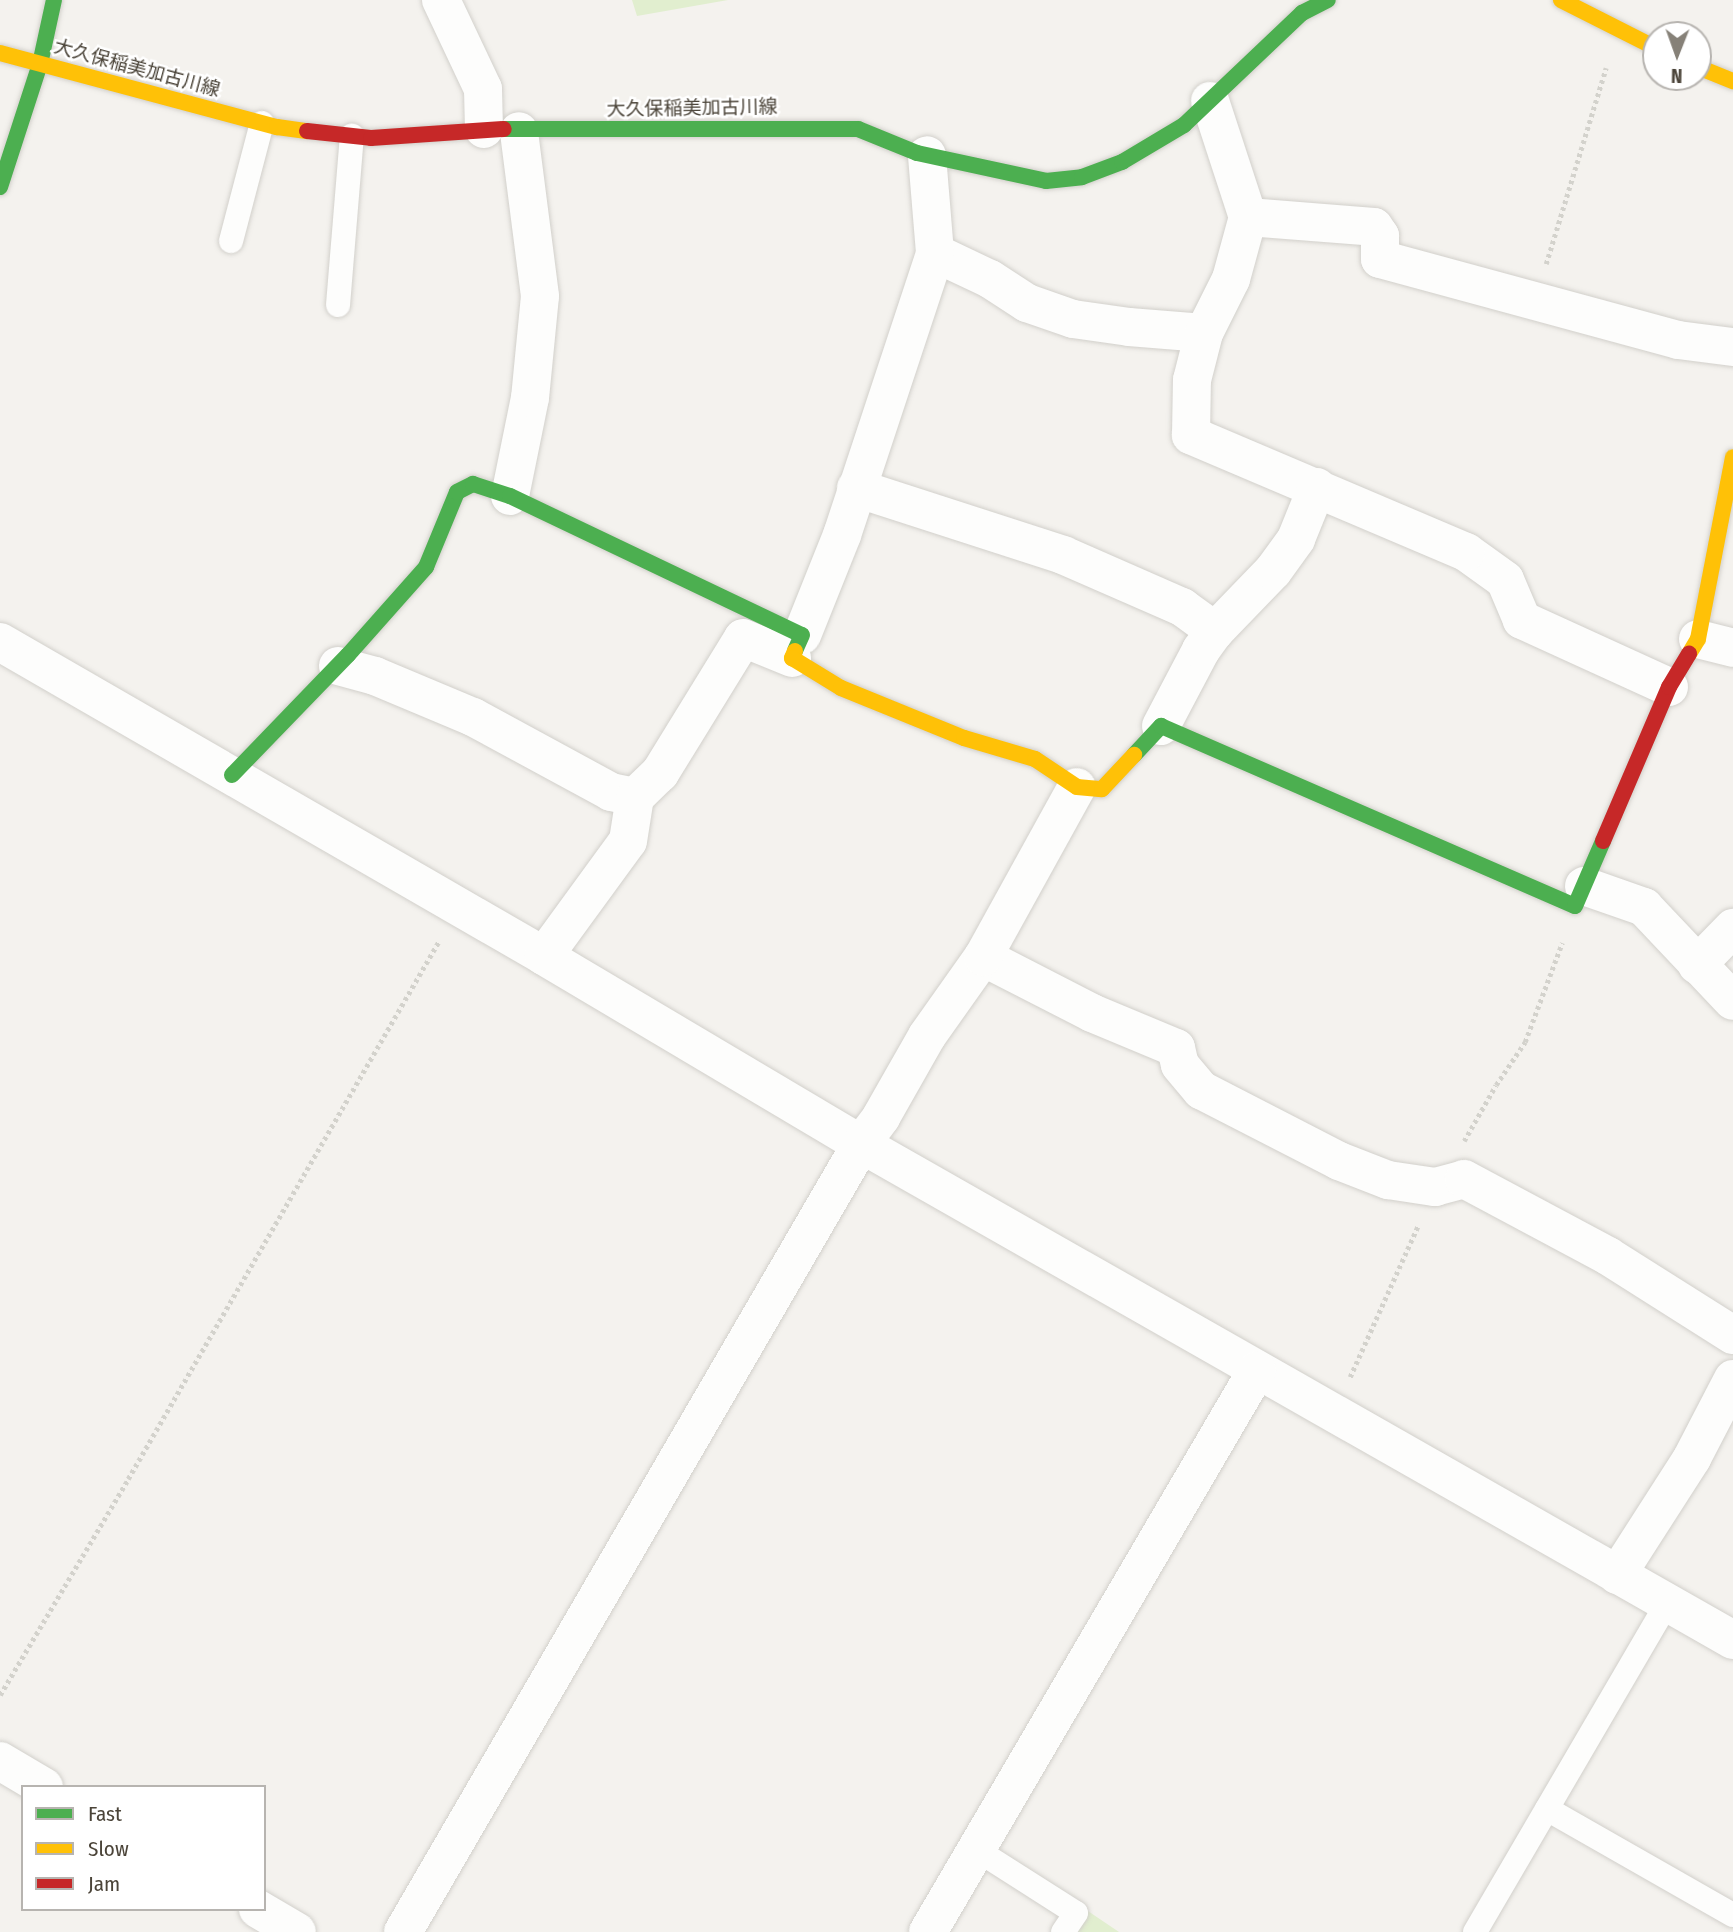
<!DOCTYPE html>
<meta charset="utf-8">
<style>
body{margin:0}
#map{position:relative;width:1733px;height:1932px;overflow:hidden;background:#f4f2ee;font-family:"Fira Sans Condensed","Noto Sans JP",sans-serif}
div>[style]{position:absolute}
.green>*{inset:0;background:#e1eecf}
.path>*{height:4.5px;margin-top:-2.25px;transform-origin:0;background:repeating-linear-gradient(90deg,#d3d2cc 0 3.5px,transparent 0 7px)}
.roads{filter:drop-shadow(0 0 2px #d2d0cb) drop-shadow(0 0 2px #d2d0cb)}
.lane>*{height:24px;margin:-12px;padding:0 12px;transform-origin:12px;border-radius:12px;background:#fdfdfc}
.street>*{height:38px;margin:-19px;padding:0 19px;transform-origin:19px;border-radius:19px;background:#fdfdfc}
.fast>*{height:16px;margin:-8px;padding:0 8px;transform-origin:8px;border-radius:8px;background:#4caf50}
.slow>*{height:16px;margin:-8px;padding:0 8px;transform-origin:8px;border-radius:8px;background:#ffc107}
.jam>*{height:16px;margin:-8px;padding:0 8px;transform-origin:8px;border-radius:8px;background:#c62828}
span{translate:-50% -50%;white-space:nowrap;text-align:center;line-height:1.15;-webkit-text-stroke:5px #fff;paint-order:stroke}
.street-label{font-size:19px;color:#4b4439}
.legend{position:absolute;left:21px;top:1785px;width:245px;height:126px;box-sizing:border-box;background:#fff;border:2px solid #b7b4b0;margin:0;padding:9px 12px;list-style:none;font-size:21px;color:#4b4439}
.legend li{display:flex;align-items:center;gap:14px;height:35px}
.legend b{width:35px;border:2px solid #b7b4b0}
.north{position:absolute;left:1642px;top:21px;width:70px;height:70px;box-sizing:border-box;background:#fff;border:2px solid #b7b4b0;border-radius:50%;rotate:181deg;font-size:19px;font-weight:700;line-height:28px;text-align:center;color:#4b4439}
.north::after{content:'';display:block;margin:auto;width:24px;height:32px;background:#868178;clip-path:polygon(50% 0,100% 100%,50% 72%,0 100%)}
</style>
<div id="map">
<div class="green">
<div style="clip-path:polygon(632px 0,728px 0,637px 16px)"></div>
<div style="clip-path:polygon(1079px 1905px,1119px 1932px,1060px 1932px)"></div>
</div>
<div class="path">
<div style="left:1546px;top:264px;width:205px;rotate:-73deg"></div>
<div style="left:1464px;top:1141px;width:64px;rotate:-60.3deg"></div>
<div style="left:1496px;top:1085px;width:52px;rotate:-56deg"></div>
<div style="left:1525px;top:1042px;width:106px;rotate:-69.5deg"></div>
<div style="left:1350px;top:1377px;width:166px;rotate:-65.8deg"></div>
<div style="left:0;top:1695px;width:251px;rotate:-59.3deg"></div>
<div style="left:128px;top:1479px;width:621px;rotate:-59.97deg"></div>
</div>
<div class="roads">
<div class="lane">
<div style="left:231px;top:241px;width:122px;rotate:-75.3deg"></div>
<div style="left:338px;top:305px;width:170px;rotate:-85.3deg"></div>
<div style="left:1547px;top:1809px;width:214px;rotate:29.7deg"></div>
<div style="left:977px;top:1850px;width:117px;rotate:32.5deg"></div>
<div style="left:1076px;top:1913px;width:23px;rotate:124deg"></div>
<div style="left:1475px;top:1932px;width:381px;rotate:-59.7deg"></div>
</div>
<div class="street">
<div style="left:441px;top:0;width:98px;rotate:64.7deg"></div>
<div style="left:483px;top:89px;width:40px;rotate:88.6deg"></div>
<div style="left:1210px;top:101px;width:122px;rotate:71.9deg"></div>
<div style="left:935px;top:253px;width:61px;rotate:25.3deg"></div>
<div style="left:990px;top:279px;width:44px;rotate:33deg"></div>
<div style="left:1027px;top:303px;width:49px;rotate:19.2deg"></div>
<div style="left:1073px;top:319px;width:57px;rotate:8.1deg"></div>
<div style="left:1129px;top:327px;width:75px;rotate:4.6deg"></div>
<div style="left:856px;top:488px;width:218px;rotate:17.9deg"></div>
<div style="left:1063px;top:555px;width:130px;rotate:23.6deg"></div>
<div style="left:1182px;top:607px;width:41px;rotate:36deg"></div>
<div style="left:510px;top:496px;width:100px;rotate:-78.5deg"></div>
<div style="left:530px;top:398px;width:102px;rotate:-84.4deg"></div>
<div style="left:540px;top:296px;width:166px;rotate:-97.3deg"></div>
<div style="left:802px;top:635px;width:108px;rotate:-68.2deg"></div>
<div style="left:842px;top:535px;width:297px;rotate:-71.7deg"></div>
<div style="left:935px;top:253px;width:98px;rotate:-94.7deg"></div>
<div style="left:1698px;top:639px;width:36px;rotate:14deg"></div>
<div style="left:0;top:642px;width:628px;rotate:29.99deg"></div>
<div style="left:544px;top:956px;width:369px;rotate:30.7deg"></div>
<div style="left:861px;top:1144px;width:1003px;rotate:29.63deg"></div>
<div style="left:338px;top:666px;width:38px;rotate:15deg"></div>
<div style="left:375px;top:676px;width:106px;rotate:22.7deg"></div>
<div style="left:473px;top:717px;width:157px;rotate:28.5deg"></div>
<div style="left:611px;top:792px;width:25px;rotate:12deg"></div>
<div style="left:1669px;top:687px;width:162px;rotate:-155.5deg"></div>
<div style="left:1522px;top:620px;width:43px;rotate:-113deg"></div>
<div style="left:1505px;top:580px;width:48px;rotate:-144.3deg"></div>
<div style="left:1466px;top:552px;width:299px;rotate:-157deg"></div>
<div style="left:1191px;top:435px;width:55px;rotate:-89deg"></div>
<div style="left:1192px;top:380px;width:49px;rotate:-75.7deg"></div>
<div style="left:1204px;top:333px;width:60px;rotate:-63.4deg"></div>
<div style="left:1231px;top:279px;width:64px;rotate:-74.7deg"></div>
<div style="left:1248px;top:217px;width:126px;rotate:4.5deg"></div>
<div style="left:1374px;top:227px;width:11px;rotate:56deg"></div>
<div style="left:1380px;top:236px;width:23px;rotate:90deg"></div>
<div style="left:1380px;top:259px;width:309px;rotate:15.2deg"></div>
<div style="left:1678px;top:340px;width:55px;rotate:7.3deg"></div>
<div style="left:1161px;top:726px;width:86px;rotate:-62.2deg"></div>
<div style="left:1201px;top:650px;width:24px;rotate:-54deg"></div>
<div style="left:1215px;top:631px;width:83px;rotate:-46deg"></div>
<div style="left:1273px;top:571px;width:39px;rotate:-54deg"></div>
<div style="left:1296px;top:539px;width:56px;rotate:-68deg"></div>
<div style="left:1584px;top:886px;width:64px;rotate:19.3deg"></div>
<div style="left:1644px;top:907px;width:129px;rotate:46.6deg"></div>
<div style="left:544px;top:956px;width:142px;rotate:-53.9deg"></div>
<div style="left:628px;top:841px;width:45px;rotate:-81deg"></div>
<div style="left:635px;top:797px;width:35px;rotate:-44deg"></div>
<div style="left:660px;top:773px;width:158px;rotate:-58.4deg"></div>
<div style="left:743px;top:638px;width:53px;rotate:22.2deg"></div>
<div style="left:983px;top:957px;width:123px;rotate:27.2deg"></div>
<div style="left:1092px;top:1013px;width:91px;rotate:22.6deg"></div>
<div style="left:1176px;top:1048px;width:17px;rotate:77deg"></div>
<div style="left:1180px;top:1065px;width:33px;rotate:50deg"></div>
<div style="left:1201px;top:1090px;width:155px;rotate:27.2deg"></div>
<div style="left:1339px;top:1161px;width:53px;rotate:21.2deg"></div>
<div style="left:1388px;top:1180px;width:48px;rotate:8.5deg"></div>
<div style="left:1435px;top:1187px;width:30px;rotate:-15deg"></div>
<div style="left:1464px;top:1179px;width:163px;rotate:28.1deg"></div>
<div style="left:1608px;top:1256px;width:148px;rotate:32.3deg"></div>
<div style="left:1697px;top:965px;width:52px;rotate:-45.8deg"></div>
<div style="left:1617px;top:1575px;width:139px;rotate:-57.3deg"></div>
<div style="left:1692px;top:1458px;width:89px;rotate:-62.6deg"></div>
<div style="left:0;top:1761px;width:51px;rotate:30.6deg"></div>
<div style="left:258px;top:1909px;width:45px;rotate:30.5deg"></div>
<div style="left:403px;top:1932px;width:911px;rotate:-59.83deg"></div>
<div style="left:861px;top:1144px;width:34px;rotate:-53deg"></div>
<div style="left:881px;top:1117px;width:93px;rotate:-60.4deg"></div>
<div style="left:927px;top:1036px;width:97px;rotate:-54.7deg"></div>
<div style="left:983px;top:957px;width:194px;rotate:-61.1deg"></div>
<div style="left:928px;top:1932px;width:651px;rotate:-59.65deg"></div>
</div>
<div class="fast">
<div style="left:504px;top:129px;width:354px"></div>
<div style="left:858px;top:129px;width:64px;rotate:22.1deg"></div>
<div style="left:917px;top:153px;width:132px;rotate:12.2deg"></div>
<div style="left:1046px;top:181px;width:36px;rotate:-6deg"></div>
<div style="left:1082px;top:177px;width:43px;rotate:-20.6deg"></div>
<div style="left:1122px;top:162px;width:72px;rotate:-30.8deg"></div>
<div style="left:1184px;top:125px;width:163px;rotate:-43.5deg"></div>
<div style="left:1302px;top:13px;width:29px;rotate:-27deg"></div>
<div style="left:0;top:187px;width:129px;rotate:-72deg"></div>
<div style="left:40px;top:64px;width:66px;rotate:-77.7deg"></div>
<div style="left:1134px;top:755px;width:40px;rotate:-47deg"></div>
<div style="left:1161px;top:726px;width:451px;rotate:23.5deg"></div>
<div style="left:1575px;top:906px;width:71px;rotate:-66.7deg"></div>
<div style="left:232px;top:775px;width:167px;rotate:-46deg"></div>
<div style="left:348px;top:655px;width:118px;rotate:-48.4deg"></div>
<div style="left:426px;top:567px;width:81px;rotate:-67.5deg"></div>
<div style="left:457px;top:492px;width:18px;rotate:-27deg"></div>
<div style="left:473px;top:484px;width:39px;rotate:18deg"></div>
<div style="left:510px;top:496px;width:323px;rotate:25.5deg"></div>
<div style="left:802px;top:635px;width:17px;rotate:114deg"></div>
</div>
<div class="slow">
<div style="left:1561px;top:0;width:106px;rotate:26.8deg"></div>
<div style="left:0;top:53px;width:287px;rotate:15deg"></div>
<div style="left:277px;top:127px;width:30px;rotate:8deg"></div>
<div style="left:1698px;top:67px;width:38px;rotate:22deg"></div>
<div style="left:795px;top:651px;width:8px;rotate:113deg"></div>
<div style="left:792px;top:658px;width:57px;rotate:31.5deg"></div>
<div style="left:841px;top:688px;width:133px;rotate:22.1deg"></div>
<div style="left:964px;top:738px;width:74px;rotate:16.5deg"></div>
<div style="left:1035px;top:759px;width:50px;rotate:33.7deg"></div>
<div style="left:1077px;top:787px;width:25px;rotate:5deg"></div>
<div style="left:1102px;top:789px;width:47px;rotate:-46.7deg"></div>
<div style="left:1689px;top:654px;width:17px;rotate:-59deg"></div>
<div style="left:1698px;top:639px;width:185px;rotate:-79.1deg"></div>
</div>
<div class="jam">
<div style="left:307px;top:131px;width:64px;rotate:6.2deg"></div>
<div style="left:371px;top:138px;width:133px;rotate:-3.9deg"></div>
<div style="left:1603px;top:841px;width:168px;rotate:-66.8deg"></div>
<div style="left:1669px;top:687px;width:39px;rotate:-59deg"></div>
</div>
</div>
<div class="street-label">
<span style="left:137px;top:68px;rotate:15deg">大久保稲美加古川線</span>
<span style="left:692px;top:108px;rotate:-1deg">大久保稲美加古川線</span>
</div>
<ul class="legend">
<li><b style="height:9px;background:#4caf50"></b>Fast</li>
<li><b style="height:9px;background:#ffc107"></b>Slow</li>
<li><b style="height:9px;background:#c62828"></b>Jam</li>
</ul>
<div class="north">N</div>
</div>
